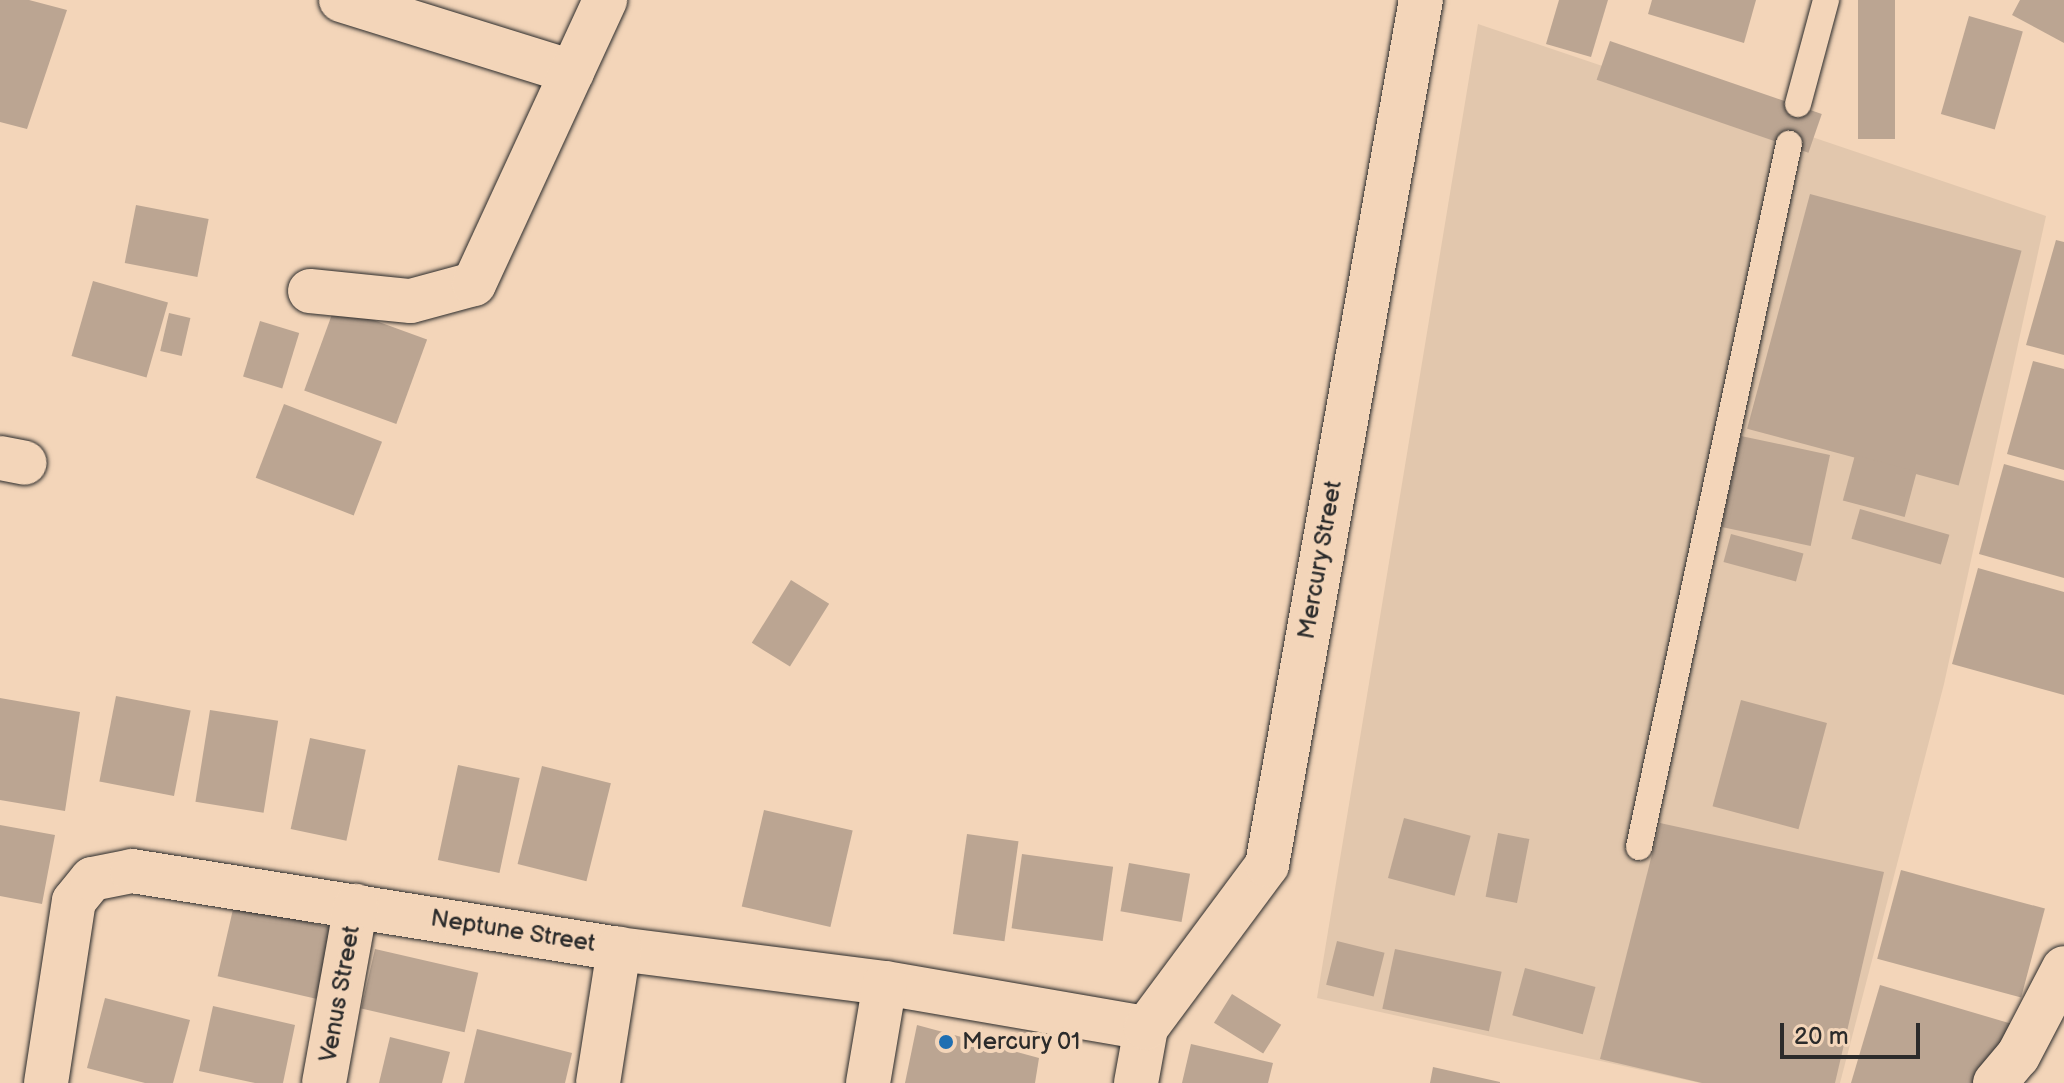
<!DOCTYPE html>
<style>
body{margin:0}
#map{position:relative;width:2064px;height:1083px;overflow:hidden;background:#f3d5b9;font-family:"Balsamiq Sans",sans-serif}
div>[style]{position:absolute}
.built>*{inset:0;background:#e2c7ad}
.building>*{inset:0;background:#bba592;transform-origin:0 0}
.roads{filter:drop-shadow(0 0 2px #2b2b2b) drop-shadow(0 0 2px #2b2b2b)}
.lane>*{height:26px;margin:-13px;padding:0 13px;transform-origin:13px;border-radius:13px;background:#f3d5b9}
.street>*{height:44px;margin:-22px;padding:0 22px;transform-origin:22px;border-radius:22px;background:#f3d5b9}
.dots>*{width:22px;height:22px;translate:-50% -50%;box-sizing:border-box;border:4px solid #f3d5b9;border-radius:50%}
span{translate:-50% -50%;white-space:nowrap;text-align:center;line-height:1.15;-webkit-text-stroke:8px #f3d5b9;paint-order:stroke}
.street-label{font-size:24px;color:#2b2b2b}
.poi-label{font-size:24px;color:#2b2b2b}
.left{translate:0 -50%;text-align:left}
.scale{position:absolute;left:1780px;top:1023px;width:140px;height:36px;box-sizing:border-box;border:4px solid #2b2b2b;border-top:0;padding-left:10px;font-size:24px;line-height:28px;white-space:nowrap;color:#2b2b2b;-webkit-text-stroke:6px #f3d5b9;paint-order:stroke}
</style>
<div id="map">
<div class="built">
<div style="clip-path:polygon(1478px 24px,2046px 216px,1944px 684px,1840px 1083px,1700px 1083px,1317px 998px)"></div>
</div>
<div class="building">
<div style="clip-path:polygon(0 0,29px 0,67px 10px,27px 129px,0 122px)"></div>
<div style="clip-path:polygon(1559px 0,1608px 0,1591px 57px,1546px 44px)"></div>
<div style="clip-path:polygon(1652px 0,1756px 0,1744px 43px,1648px 14px)"></div>
<div style="left:1858px;top:0;width:37px;height:139px"></div>
<div style="clip-path:polygon(2020px 0,2064px 0,2064px 43px,2012px 15px)"></div>
<div style="left:1969px;top:16px;width:56px;height:102px;rotate:16deg"></div>
<div style="left:1610px;top:41px;width:224px;height:41px;rotate:19deg"></div>
<div style="left:1810px;top:194px;width:219px;height:243px;rotate:15deg"></div>
<div style="left:136px;top:205px;width:74px;height:59px;rotate:11deg"></div>
<div style="clip-path:polygon(2056px 240px,2064px 242px,2064px 355px,2026px 345px)"></div>
<div style="left:93px;top:281px;width:78px;height:78px;rotate:16deg"></div>
<div style="left:335px;top:306px;width:98px;height:90px;rotate:20deg"></div>
<div style="left:169px;top:313px;width:22px;height:39px;rotate:13deg"></div>
<div style="left:260px;top:321px;width:41px;height:58px;rotate:17deg"></div>
<div style="clip-path:polygon(2033px 361px,2064px 369px,2064px 470px,2007px 454px)"></div>
<div style="left:284px;top:404px;width:105px;height:79px;rotate:21deg"></div>
<div style="left:1741px;top:436px;width:91px;height:93px;rotate:12deg"></div>
<div style="left:1855px;top:455px;width:64px;height:47px;rotate:15deg"></div>
<div style="clip-path:polygon(2004px 464px,2064px 481px,2064px 578px,1979px 554px)"></div>
<div style="left:1860px;top:509px;width:93px;height:31px;rotate:16deg"></div>
<div style="left:1731px;top:534px;width:75px;height:29px;rotate:15deg"></div>
<div style="clip-path:polygon(1978px 568px,2064px 592px,2064px 695px,1952px 664px)"></div>
<div style="left:791px;top:580px;width:45px;height:74px;rotate:32deg"></div>
<div style="left:116px;top:696px;width:76px;height:87px;rotate:11deg"></div>
<div style="clip-path:polygon(0 698px,80px 712px,65px 811px,0 800px)"></div>
<div style="left:1741px;top:700px;width:89px;height:110px;rotate:15deg"></div>
<div style="left:210px;top:710px;width:69px;height:93px;rotate:9deg"></div>
<div style="left:310px;top:738px;width:57px;height:93px;rotate:12deg"></div>
<div style="left:458px;top:765px;width:63px;height:97px;rotate:12deg"></div>
<div style="left:542px;top:766px;width:71px;height:101px;rotate:14deg"></div>
<div style="left:764px;top:810px;width:91px;height:99px;rotate:13deg"></div>
<div style="left:1404px;top:818px;width:69px;height:62px;rotate:15deg"></div>
<div style="clip-path:polygon(1660px 823px,1884px 872px,1835px 1083px,1702px 1083px,1600px 1059px)"></div>
<div style="clip-path:polygon(0 825px,55px 835px,42px 904px,0 896px)"></div>
<div style="left:1498px;top:833px;width:32px;height:65px;rotate:11deg"></div>
<div style="left:967px;top:834px;width:52px;height:101px;rotate:8deg"></div>
<div style="left:1022px;top:854px;width:92px;height:75px;rotate:8deg"></div>
<div style="left:1129px;top:863px;width:62px;height:49px;rotate:10deg"></div>
<div style="left:1901px;top:870px;width:149px;height:92px;rotate:15deg"></div>
<div style="left:234px;top:905px;width:101px;height:73px;rotate:13deg"></div>
<div style="left:1337px;top:941px;width:49px;height:45px;rotate:14deg"></div>
<div style="left:375px;top:949px;width:106px;height:61px;rotate:13deg"></div>
<div style="left:1395px;top:949px;width:109px;height:61px;rotate:12deg"></div>
<div style="left:1525px;top:968px;width:73px;height:49px;rotate:15deg"></div>
<div style="clip-path:polygon(1880px 985px,2019px 1026px,1976px 1083px,1851px 1083px)"></div>
<div style="left:1232px;top:994px;width:58px;height:34px;rotate:32deg"></div>
<div style="clip-path:polygon(105px 998px,190px 1020px,173px 1083px,145px 1083px,87px 1068px)"></div>
<div style="clip-path:polygon(213px 1006px,295px 1025px,283px 1083px,255px 1083px,199px 1071px)"></div>
<div style="clip-path:polygon(917px 1025px,1039px 1058px,1035px 1083px,905px 1083px)"></div>
<div style="clip-path:polygon(477px 1029px,572px 1053px,565px 1083px,464px 1083px)"></div>
<div style="clip-path:polygon(390px 1037px,450px 1052px,442px 1083px,379px 1083px)"></div>
<div style="clip-path:polygon(1191px 1044px,1273px 1063px,1268px 1083px,1182px 1083px)"></div>
<div style="clip-path:polygon(1433px 1067px,1500px 1082px,1500px 1083px,1430px 1083px)"></div>
</div>
<div class="roads">
<div class="lane">
<div style="left:1798px;top:104px;width:108px;rotate:-74.9deg"></div>
<div style="left:1639px;top:847px;width:719px;rotate:-77.96deg"></div>
</div>
<div class="street">
<div style="left:341px;top:0;width:242px;rotate:17.3deg"></div>
<div style="left:310px;top:291px;width:101px;rotate:5.7deg"></div>
<div style="left:411px;top:301px;width:65px;rotate:-15.1deg"></div>
<div style="left:474px;top:284px;width:313px;rotate:-65.2deg"></div>
<div style="left:0;top:458px;width:25px;rotate:11deg"></div>
<div style="left:46px;top:1083px;width:184px;rotate:-81.3deg"></div>
<div style="left:74px;top:901px;width:28px;rotate:-51deg"></div>
<div style="left:92px;top:879px;width:41px;rotate:-11.3deg"></div>
<div style="left:132px;top:871px;width:493px;rotate:9.1deg"></div>
<div style="left:619px;top:949px;width:268px;rotate:7.3deg"></div>
<div style="left:885px;top:983px;width:265px;rotate:9.8deg"></div>
<div style="left:324px;top:1083px;width:180px;rotate:-79.8deg"></div>
<div style="left:598px;top:1083px;width:136px;rotate:-81.1deg"></div>
<div style="left:868px;top:1083px;width:101px;rotate:-80.4deg"></div>
<div style="left:1136px;top:1083px;width:56px;rotate:-79.7deg"></div>
<div style="left:1146px;top:1028px;width:203px;rotate:-53.4deg"></div>
<div style="left:1267px;top:865px;width:879px;rotate:-79.91deg"></div>
<div style="left:1995px;top:1083px;width:35px;rotate:-50deg"></div>
<div style="left:2018px;top:1056px;width:99px;rotate:-62.4deg"></div>
</div>
</div>
<div class="dots">
<div style="left:946px;top:1042px;background:#1f6fb2"></div>
</div>
<div class="street-label">
<span style="left:1320px;top:560px;rotate:-80deg">Mercury Street</span>
<span style="left:513px;top:931px;rotate:9deg">Neptune Street</span>
<span style="left:340px;top:994px;rotate:-80deg">Venus Street</span>
</div>
<div class="poi-label">
<span class="left" style="left:962px;top:1042px">Mercury 01</span>
</div>
<div class="scale">20 m</div>
</div>
